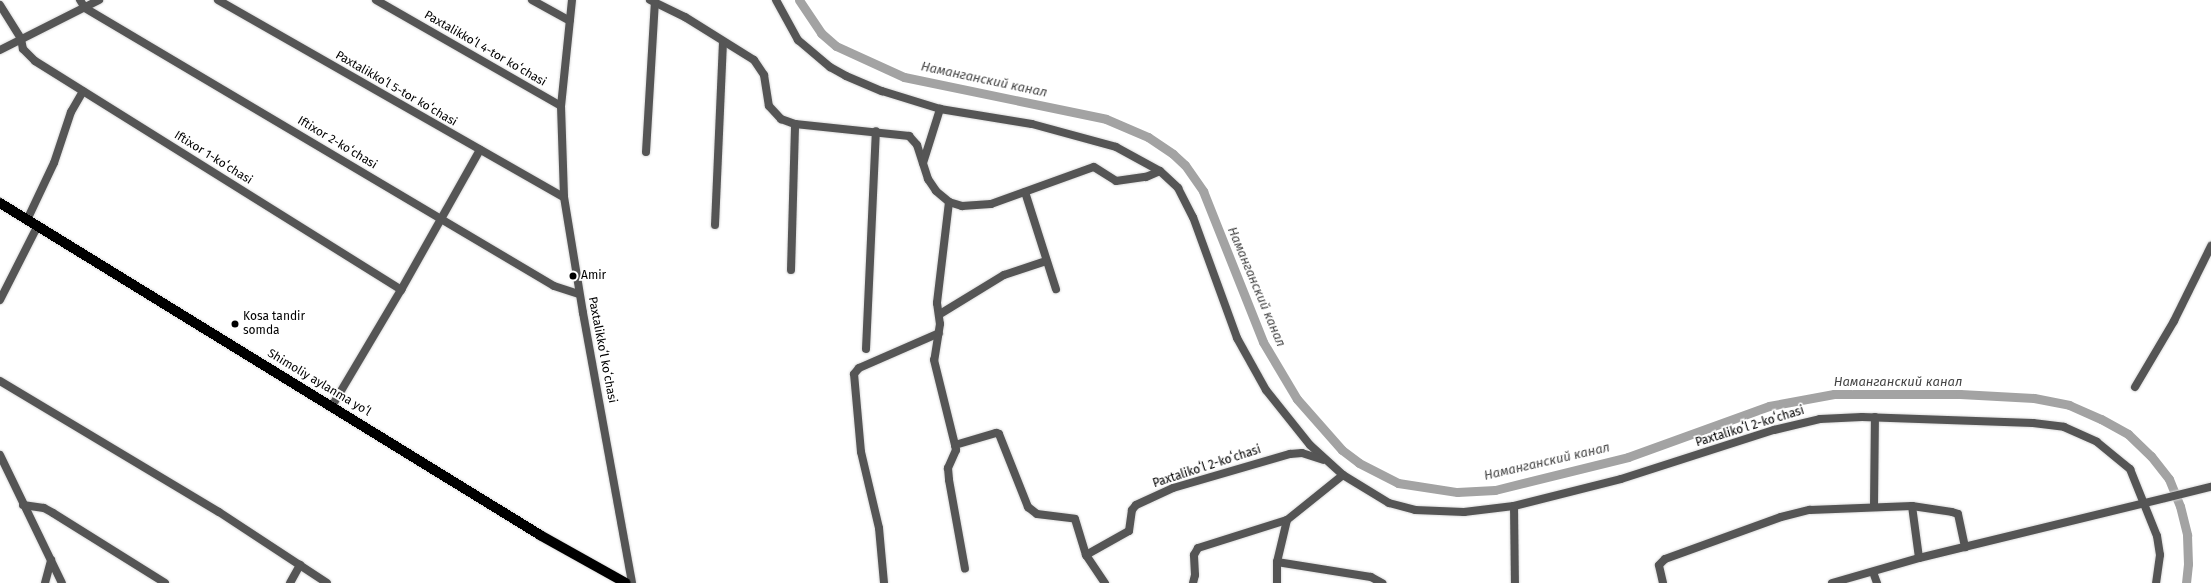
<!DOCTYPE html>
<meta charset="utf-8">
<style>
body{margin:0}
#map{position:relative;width:2211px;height:583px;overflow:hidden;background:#fff;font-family:"Fira Sans",sans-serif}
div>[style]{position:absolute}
.canal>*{height:9px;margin:-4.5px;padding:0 4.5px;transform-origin:4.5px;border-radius:4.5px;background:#a3a3a3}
.roads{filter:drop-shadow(0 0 1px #dbdbdb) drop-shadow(0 0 1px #dbdbdb)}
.minor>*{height:8px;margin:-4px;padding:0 4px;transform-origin:4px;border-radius:4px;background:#555}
.tertiary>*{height:8px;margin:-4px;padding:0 4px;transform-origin:4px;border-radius:4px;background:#555}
.primary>*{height:10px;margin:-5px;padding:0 5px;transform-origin:5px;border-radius:5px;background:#000}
.dots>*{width:11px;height:11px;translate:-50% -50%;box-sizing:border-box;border:2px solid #fff;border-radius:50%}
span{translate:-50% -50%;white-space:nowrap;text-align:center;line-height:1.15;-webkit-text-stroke:3.5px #fff;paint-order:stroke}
.street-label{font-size:12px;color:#000}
.poi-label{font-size:12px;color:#000}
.left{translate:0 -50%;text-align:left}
.water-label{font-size:13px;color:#444;font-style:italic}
</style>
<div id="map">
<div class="canal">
<div style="left:799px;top:0;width:40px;rotate:56deg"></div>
<div style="left:821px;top:33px;width:20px;rotate:41deg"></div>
<div style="left:836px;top:46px;width:75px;rotate:24.5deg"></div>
<div style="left:904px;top:77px;width:206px;rotate:11.7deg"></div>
<div style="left:1106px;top:119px;width:46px;rotate:23.2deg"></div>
<div style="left:1148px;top:137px;width:30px;rotate:34deg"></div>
<div style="left:1173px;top:154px;width:16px;rotate:43deg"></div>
<div style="left:1185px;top:165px;width:32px;rotate:55deg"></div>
<div style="left:1203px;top:191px;width:162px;rotate:68.3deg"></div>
<div style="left:1263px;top:342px;width:66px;rotate:59.2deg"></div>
<div style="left:1297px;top:399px;width:68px;rotate:48.6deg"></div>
<div style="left:1342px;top:450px;width:21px;rotate:37deg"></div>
<div style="left:1359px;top:463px;width:44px;rotate:27.1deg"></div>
<div style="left:1398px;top:483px;width:60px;rotate:8.7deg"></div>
<div style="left:1457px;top:492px;width:38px;rotate:-3deg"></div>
<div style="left:1495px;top:490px;width:137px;rotate:-13.9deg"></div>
<div style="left:1628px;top:457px;width:150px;rotate:-19.9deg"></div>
<div style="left:1769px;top:406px;width:66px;rotate:-10.5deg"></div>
<div style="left:1834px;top:394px;width:126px"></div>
<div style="left:1960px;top:394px;width:74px;rotate:3.1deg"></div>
<div style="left:2034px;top:398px;width:36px;rotate:11deg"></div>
<div style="left:2069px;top:405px;width:35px;rotate:24deg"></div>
<div style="left:2101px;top:419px;width:31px;rotate:29deg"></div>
<div style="left:2128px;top:434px;width:32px;rotate:44deg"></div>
<div style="left:2151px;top:456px;width:29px;rotate:52deg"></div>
<div style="left:2169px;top:479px;width:29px;rotate:68deg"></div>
<div style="left:2180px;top:506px;width:30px;rotate:76deg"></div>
<div style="left:2187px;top:535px;width:29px;rotate:88deg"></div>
<div style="left:2188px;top:564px;width:19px;rotate:96deg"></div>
</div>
<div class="roads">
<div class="minor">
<div style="left:80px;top:0;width:9px;rotate:58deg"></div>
<div style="left:85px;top:8px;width:545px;rotate:30.66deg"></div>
<div style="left:554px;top:286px;width:26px;rotate:18deg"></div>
<div style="left:218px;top:0;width:398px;rotate:29.7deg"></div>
<div style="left:376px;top:0;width:213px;rotate:29.8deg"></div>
<div style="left:532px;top:0;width:43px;rotate:28.9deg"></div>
<div style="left:650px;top:0;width:39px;rotate:26deg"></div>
<div style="left:685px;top:17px;width:81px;rotate:31.9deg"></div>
<div style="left:754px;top:60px;width:18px;rotate:56deg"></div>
<div style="left:764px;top:75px;width:31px;rotate:81deg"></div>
<div style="left:769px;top:106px;width:18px;rotate:47deg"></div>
<div style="left:781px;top:119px;width:15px;rotate:20deg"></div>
<div style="left:795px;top:124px;width:115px;rotate:6deg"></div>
<div style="left:909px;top:136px;width:12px;rotate:48deg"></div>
<div style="left:917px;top:145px;width:36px;rotate:72deg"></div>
<div style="left:928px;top:179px;width:14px;rotate:56deg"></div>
<div style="left:936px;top:191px;width:17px;rotate:40deg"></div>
<div style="left:949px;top:202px;width:14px;rotate:17deg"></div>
<div style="left:962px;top:206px;width:29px;rotate:-4deg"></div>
<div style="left:991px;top:204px;width:109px;rotate:-19.8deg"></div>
<div style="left:1094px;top:167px;width:26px;rotate:32deg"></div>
<div style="left:1116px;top:181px;width:30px;rotate:-8deg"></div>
<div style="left:1146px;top:177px;width:15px;rotate:-23deg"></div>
<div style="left:776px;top:0;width:46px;rotate:61.2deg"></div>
<div style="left:798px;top:40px;width:42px;rotate:40.2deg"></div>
<div style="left:830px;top:67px;width:18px;rotate:29deg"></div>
<div style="left:846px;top:76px;width:39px;rotate:23deg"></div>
<div style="left:882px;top:91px;width:61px;rotate:17.2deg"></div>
<div style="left:940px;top:109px;width:93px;rotate:9.3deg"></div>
<div style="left:1032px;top:124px;width:87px;rotate:15.3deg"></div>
<div style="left:1116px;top:147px;width:50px;rotate:28.6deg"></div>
<div style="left:1160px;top:171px;width:25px;rotate:43deg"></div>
<div style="left:1178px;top:188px;width:33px;rotate:63deg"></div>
<div style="left:1193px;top:217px;width:129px;rotate:70deg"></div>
<div style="left:1237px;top:338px;width:60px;rotate:60.9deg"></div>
<div style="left:1266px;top:390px;width:70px;rotate:51.3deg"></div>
<div style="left:1310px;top:445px;width:45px;rotate:42.3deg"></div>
<div style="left:1343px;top:475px;width:54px;rotate:31.3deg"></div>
<div style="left:1389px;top:503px;width:27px;rotate:15deg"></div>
<div style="left:1415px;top:510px;width:49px;rotate:2.3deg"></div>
<div style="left:1464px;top:512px;width:50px;rotate:-6.8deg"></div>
<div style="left:1514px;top:506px;width:110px;rotate:-14.2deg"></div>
<div style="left:1621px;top:479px;width:161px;rotate:-17.8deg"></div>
<div style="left:1774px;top:430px;width:47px;rotate:-13.4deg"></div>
<div style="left:1820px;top:419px;width:42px;rotate:-2.7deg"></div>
<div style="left:1862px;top:417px;width:171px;rotate:2deg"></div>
<div style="left:2033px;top:423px;width:31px;rotate:7deg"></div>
<div style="left:2064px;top:427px;width:36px;rotate:24deg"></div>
<div style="left:2097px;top:442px;width:43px;rotate:39.3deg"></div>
<div style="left:2130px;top:469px;width:72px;rotate:68.1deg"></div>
<div style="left:2157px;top:536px;width:19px;rotate:81deg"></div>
<div style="left:2160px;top:555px;width:28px;rotate:98deg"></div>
<div style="left:0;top:5px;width:40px;rotate:58deg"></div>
<div style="left:21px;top:39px;width:10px;rotate:79deg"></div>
<div style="left:23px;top:49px;width:17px;rotate:45deg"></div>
<div style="left:35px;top:61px;width:432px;rotate:32deg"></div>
<div style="left:0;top:50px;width:111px;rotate:-26.8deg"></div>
<div style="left:646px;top:152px;width:150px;rotate:-86.6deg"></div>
<div style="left:923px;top:163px;width:57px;rotate:-72.5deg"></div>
<div style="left:1025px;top:192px;width:102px;rotate:72.3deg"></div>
<div style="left:949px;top:202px;width:102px;rotate:96.8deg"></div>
<div style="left:937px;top:303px;width:21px;rotate:82deg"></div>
<div style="left:940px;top:324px;width:36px;rotate:99deg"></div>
<div style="left:934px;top:360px;width:88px;rotate:76.1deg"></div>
<div style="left:955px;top:445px;width:5px;rotate:79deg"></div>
<div style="left:956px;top:450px;width:20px;rotate:114deg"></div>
<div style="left:948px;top:468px;width:12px;rotate:85deg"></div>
<div style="left:949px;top:480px;width:90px;rotate:79.8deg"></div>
<div style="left:27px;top:220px;width:63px;rotate:-64.7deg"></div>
<div style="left:54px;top:163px;width:54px;rotate:-71.6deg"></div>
<div style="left:71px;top:112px;width:24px;rotate:-60deg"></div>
<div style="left:715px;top:225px;width:183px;rotate:-87.5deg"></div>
<div style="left:791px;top:270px;width:146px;rotate:-88.4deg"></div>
<div style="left:0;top:300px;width:82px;rotate:-63.1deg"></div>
<div style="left:940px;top:314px;width:75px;rotate:-31.4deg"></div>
<div style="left:1004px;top:275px;width:44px;rotate:-18.4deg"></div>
<div style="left:866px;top:349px;width:218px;rotate:-87.4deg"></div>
<div style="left:0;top:381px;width:255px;rotate:30.9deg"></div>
<div style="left:219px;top:512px;width:129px;rotate:33.3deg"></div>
<div style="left:2135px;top:387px;width:77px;rotate:-59.4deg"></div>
<div style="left:2174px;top:321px;width:84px;rotate:-63.7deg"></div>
<div style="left:332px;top:406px;width:135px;rotate:-59.3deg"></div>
<div style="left:401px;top:290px;width:161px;rotate:-60.6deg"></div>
<div style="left:955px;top:445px;width:43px;rotate:-16.3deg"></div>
<div style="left:996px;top:433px;width:3px;rotate:18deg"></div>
<div style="left:999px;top:434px;width:79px;rotate:68.3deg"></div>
<div style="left:1028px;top:507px;width:11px;rotate:38deg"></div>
<div style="left:1037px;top:514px;width:38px;rotate:7deg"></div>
<div style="left:1075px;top:519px;width:38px;rotate:73deg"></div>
<div style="left:1086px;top:555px;width:34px;rotate:56deg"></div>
<div style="left:0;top:455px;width:142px;rotate:64.2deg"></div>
<div style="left:23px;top:505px;width:21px;rotate:8deg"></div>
<div style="left:44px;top:508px;width:10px;rotate:29deg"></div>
<div style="left:53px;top:513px;width:132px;rotate:32deg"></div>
<div style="left:1514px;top:506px;width:77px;rotate:89.3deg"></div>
<div style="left:1912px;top:506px;width:52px;rotate:82.3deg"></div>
<div style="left:1874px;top:507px;width:90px;rotate:-89.4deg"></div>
<div style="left:1086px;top:555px;width:49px;rotate:-29.2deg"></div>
<div style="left:1129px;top:531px;width:21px;rotate:-82deg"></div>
<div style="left:1132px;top:510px;width:6px;rotate:-51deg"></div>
<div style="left:1136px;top:505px;width:41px;rotate:-24.7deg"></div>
<div style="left:1173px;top:488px;width:122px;rotate:-16.2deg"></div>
<div style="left:1290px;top:454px;width:12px;rotate:-5deg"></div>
<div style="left:1302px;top:453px;width:22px;rotate:18deg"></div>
<div style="left:1277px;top:562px;width:95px;rotate:9.1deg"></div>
<div style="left:1371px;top:577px;width:13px;rotate:29deg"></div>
<div style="left:1873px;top:572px;width:12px;rotate:70deg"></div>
<div style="left:45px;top:583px;width:24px;rotate:-75deg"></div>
<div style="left:290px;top:583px;width:21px;rotate:-61deg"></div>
<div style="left:884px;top:583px;width:55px;rotate:-95.2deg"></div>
<div style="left:879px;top:528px;width:78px;rotate:-103.3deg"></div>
<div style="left:861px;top:452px;width:78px;rotate:-95.1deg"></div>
<div style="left:854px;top:374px;width:8px;rotate:-50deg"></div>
<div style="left:859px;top:368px;width:87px;rotate:-23.6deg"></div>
<div style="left:1193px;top:583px;width:8px;rotate:-76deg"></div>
<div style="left:1195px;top:575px;width:20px;rotate:-93deg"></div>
<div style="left:1194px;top:555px;width:8px;rotate:-60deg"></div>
<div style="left:1198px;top:548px;width:93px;rotate:-17.5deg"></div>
<div style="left:1277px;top:583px;width:21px;rotate:-90deg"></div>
<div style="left:1277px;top:562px;width:43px;rotate:-76.6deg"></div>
<div style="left:1287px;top:520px;width:72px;rotate:-38.8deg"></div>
<div style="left:1663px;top:583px;width:18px;rotate:-103deg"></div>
<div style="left:1659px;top:565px;width:8px;rotate:-45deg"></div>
<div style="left:1665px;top:559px;width:123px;rotate:-19.9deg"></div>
<div style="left:1781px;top:517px;width:30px;rotate:-14deg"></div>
<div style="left:1810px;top:510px;width:102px;rotate:-2.2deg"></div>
<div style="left:1912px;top:506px;width:40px;rotate:8.5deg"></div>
<div style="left:1952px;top:512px;width:6px;rotate:18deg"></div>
<div style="left:1958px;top:514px;width:34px;rotate:78deg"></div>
<div style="left:1832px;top:583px;width:91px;rotate:-16deg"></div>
<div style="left:1919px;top:558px;width:301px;rotate:-13.7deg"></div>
</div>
<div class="tertiary">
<div style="left:572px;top:0;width:107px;rotate:95.9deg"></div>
<div style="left:561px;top:106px;width:91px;rotate:88.1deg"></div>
<div style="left:564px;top:197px;width:118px;rotate:80.7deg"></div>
<div style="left:583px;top:313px;width:274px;rotate:79.7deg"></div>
</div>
<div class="primary">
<div style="left:0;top:203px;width:634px;rotate:31.58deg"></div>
<div style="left:540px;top:535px;width:98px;rotate:29.2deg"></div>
</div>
</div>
<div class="dots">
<div style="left:573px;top:276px;background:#000"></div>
<div style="left:235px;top:324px;background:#000"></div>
</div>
<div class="street-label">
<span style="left:485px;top:49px;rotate:30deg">Paxtalikkoʻl 4-tor koʻchasi</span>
<span style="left:396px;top:89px;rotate:30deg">Paxtalikkoʻl 5-tor koʻchasi</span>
<span style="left:337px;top:143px;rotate:31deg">Iftixor 2-koʻchasi</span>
<span style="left:213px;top:158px;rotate:32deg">Iftixor 1-koʻchasi</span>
<span style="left:602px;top:350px;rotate:79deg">Paxtalikkoʻl koʻchasi</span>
<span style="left:319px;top:383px;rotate:31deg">Shimoliy aylanma yoʻl</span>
<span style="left:1750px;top:427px;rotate:-17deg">Paxtalikoʻl 2-koʻchasi</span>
<span style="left:1207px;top:467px;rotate:-18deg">Paxtalikoʻl 2-koʻchasi</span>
</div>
<div class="poi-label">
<span class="left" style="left:581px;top:276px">Amir</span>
<span class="left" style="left:243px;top:324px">Kosa tandir<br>somda</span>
</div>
<div class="water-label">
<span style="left:984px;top:80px;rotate:12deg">Наманганский канал</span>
<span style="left:1256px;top:287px;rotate:67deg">Наманганский канал</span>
<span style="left:1898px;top:382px">Наманганский канал</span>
<span style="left:1547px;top:462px;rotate:-13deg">Наманганский канал</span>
</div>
</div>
